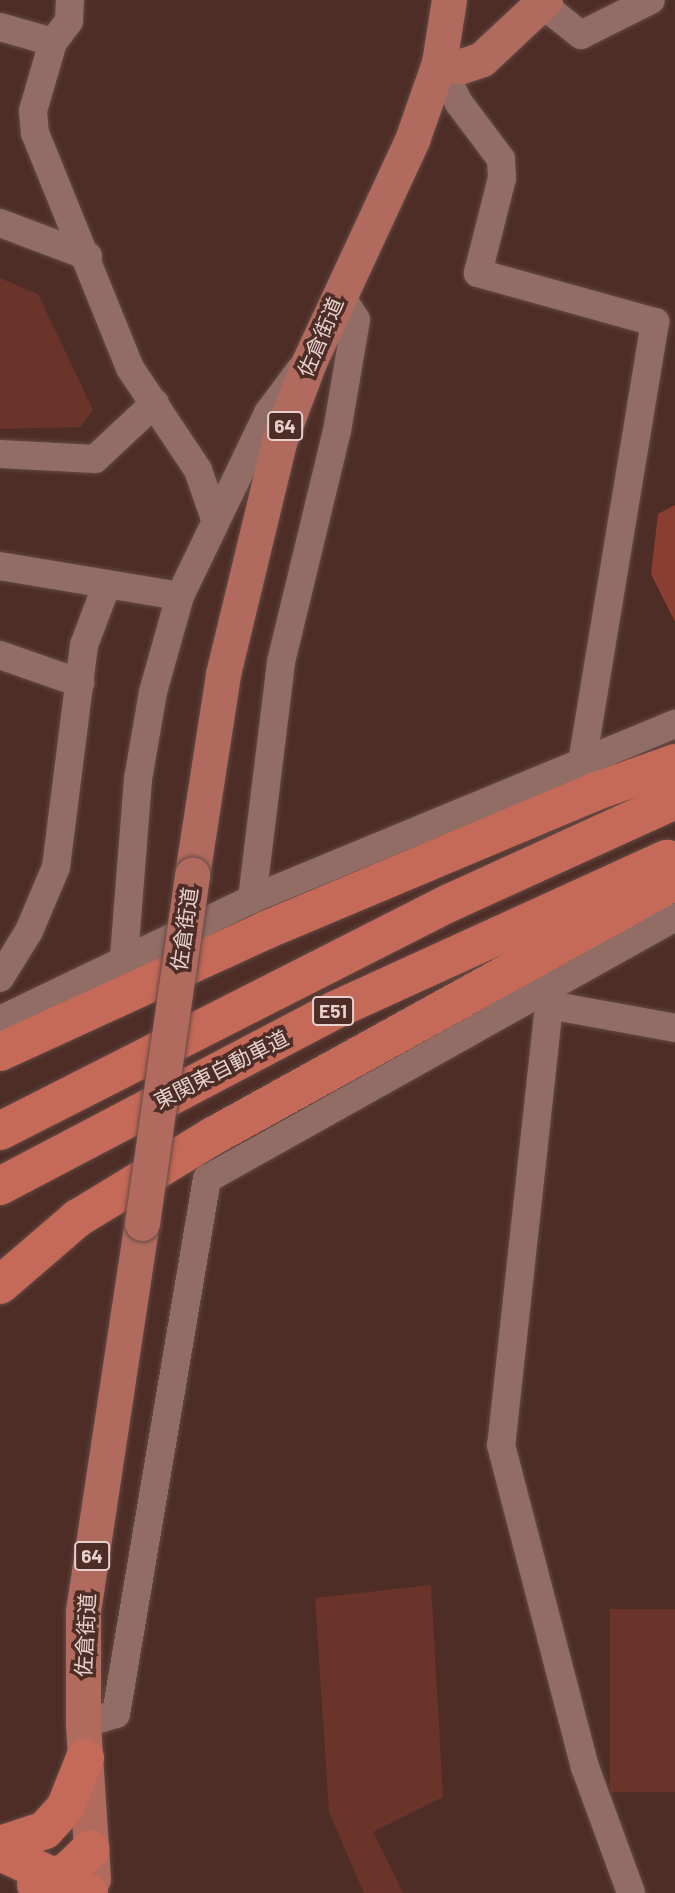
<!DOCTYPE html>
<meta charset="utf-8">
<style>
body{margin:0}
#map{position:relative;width:675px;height:1893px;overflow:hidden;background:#4d2d26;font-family:Barlow,"Noto Sans JP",sans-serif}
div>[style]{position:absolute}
.green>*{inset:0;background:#6b342a;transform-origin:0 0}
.building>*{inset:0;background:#893e31}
.roads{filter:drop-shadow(0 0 2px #644944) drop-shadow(0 0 2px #644944)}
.minor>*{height:28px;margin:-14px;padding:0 14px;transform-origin:14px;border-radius:14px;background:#926d66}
.major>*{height:35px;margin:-17.5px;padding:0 17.5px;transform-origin:17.5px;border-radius:17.5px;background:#b16b5e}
.highway>*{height:38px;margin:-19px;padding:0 19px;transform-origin:19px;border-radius:19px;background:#c56958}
.bridges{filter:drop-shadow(0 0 2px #644944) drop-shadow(0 0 2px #644944)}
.major-bridge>*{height:35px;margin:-17.5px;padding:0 17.5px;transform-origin:17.5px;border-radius:17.5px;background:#b16b5e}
span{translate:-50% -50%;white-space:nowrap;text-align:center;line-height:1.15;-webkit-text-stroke:7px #4d2d26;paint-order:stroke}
.shield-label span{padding:2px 5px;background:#4d2d26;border:2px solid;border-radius:5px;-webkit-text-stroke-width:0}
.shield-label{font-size:19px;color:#e6d1cd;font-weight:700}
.street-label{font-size:21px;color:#e6d1cd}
</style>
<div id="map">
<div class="green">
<div style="clip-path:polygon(0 278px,38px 294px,93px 410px,80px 427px,0 429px)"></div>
<div style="clip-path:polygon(431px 1585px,443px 1797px,373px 1832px,403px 1893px,364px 1893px,329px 1812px,315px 1598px)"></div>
<div style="left:675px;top:1609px;width:183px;height:65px;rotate:90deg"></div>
</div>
<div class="building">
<div style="clip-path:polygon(675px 505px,675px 622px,651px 574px,658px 514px)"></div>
</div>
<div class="roads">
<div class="minor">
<div style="left:70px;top:0;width:21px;rotate:93deg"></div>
<div style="left:69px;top:21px;width:26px;rotate:127deg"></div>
<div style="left:53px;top:42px;width:72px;rotate:106.2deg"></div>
<div style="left:33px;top:111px;width:22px;rotate:85deg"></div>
<div style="left:35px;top:133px;width:253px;rotate:68deg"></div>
<div style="left:130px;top:368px;width:123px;rotate:56.3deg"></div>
<div style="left:198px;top:470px;width:52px;rotate:70.9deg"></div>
<div style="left:542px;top:4px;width:50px;rotate:38.5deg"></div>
<div style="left:581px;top:35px;width:78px;rotate:-26.6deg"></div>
<div style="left:0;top:27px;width:55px;rotate:15.8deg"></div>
<div style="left:439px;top:63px;width:45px;rotate:63.4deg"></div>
<div style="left:459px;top:103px;width:70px;rotate:53.1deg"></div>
<div style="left:501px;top:159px;width:19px;rotate:87deg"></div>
<div style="left:502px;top:178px;width:98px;rotate:104.2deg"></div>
<div style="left:478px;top:273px;width:184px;rotate:15.5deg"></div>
<div style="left:655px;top:322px;width:447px;rotate:99.4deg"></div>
<div style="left:0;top:223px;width:94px;rotate:20.6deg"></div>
<div style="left:0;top:454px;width:95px;rotate:3deg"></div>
<div style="left:95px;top:459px;width:82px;rotate:-43deg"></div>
<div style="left:0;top:566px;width:182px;rotate:9.5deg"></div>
<div style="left:0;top:655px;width:85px;rotate:19.3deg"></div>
<div style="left:252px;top:899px;width:239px;rotate:-83deg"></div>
<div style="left:281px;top:662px;width:238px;rotate:-76.4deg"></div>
<div style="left:337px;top:431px;width:113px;rotate:-80.3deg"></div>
<div style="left:356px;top:320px;width:32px;rotate:-122deg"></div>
<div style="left:124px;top:957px;width:179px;rotate:-85.5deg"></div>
<div style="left:138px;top:779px;width:88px;rotate:-80.2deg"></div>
<div style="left:153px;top:692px;width:100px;rotate:-74.3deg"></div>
<div style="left:180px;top:596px;width:203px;rotate:-64.3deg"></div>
<div style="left:268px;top:413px;width:54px;rotate:-53.3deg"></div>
<div style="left:0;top:978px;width:55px;rotate:-58.3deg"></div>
<div style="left:29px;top:931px;width:69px;rotate:-67.1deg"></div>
<div style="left:56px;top:867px;width:224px;rotate:-82.8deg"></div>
<div style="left:84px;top:645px;width:65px;rotate:-69.3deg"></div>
<div style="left:551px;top:987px;width:461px;rotate:96.2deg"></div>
<div style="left:501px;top:1445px;width:333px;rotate:75.4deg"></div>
<div style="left:585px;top:1767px;width:134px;rotate:69.9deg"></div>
<div style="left:549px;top:1005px;width:128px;rotate:10.3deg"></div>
<div style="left:0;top:1020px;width:280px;rotate:-25.6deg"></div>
<div style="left:252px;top:899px;width:458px;rotate:-22.5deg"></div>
<div style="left:83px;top:1724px;width:34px;rotate:-17deg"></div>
<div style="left:116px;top:1714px;width:543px;rotate:-80.35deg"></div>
<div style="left:207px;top:1179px;width:536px;rotate:-29.24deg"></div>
</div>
<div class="major">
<div style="left:439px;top:63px;width:23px;rotate:7deg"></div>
<div style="left:462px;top:66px;width:21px;rotate:-19deg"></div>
<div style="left:482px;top:59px;width:86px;rotate:-43.1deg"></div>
<div style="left:192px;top:875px;width:203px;rotate:-81.2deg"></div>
<div style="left:223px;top:674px;width:239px;rotate:-76.4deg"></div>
<div style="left:279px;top:442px;width:85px;rotate:-69.4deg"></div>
<div style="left:309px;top:362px;width:245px;rotate:-65.1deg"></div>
<div style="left:412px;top:140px;width:82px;rotate:-70.7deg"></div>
<div style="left:439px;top:63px;width:64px;rotate:-81deg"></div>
<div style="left:93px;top:1879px;width:155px;rotate:-93.7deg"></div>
<div style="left:83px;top:1724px;width:113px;rotate:-90deg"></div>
<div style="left:83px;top:1611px;width:392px;rotate:-81.4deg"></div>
</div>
<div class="highway">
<div style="left:0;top:1052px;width:293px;rotate:-24.6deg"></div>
<div style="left:266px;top:930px;width:356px;rotate:-22.8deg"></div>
<div style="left:594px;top:792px;width:86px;rotate:-19.7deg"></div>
<div style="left:0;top:1131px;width:501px;rotate:-26.92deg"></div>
<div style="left:447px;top:904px;width:251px;rotate:-24.5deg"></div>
<div style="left:0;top:1186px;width:378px;rotate:-27.7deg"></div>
<div style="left:335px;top:1010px;width:365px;rotate:-24.5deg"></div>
<div style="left:0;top:1285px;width:103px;rotate:-40.7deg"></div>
<div style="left:78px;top:1218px;width:158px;rotate:-31.3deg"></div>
<div style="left:213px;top:1136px;width:528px;rotate:-28.9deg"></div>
<div style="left:0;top:1845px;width:47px;rotate:-18.4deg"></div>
<div style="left:45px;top:1830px;width:30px;rotate:-48deg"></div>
<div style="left:65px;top:1808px;width:54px;rotate:-68.2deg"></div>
<div style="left:0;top:1852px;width:98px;rotate:24.7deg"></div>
<div style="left:36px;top:1885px;width:36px;rotate:-24deg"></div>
<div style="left:69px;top:1870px;width:30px;rotate:-44deg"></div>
</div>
</div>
<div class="bridges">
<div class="major-bridge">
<div style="left:142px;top:1223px;width:352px;rotate:-81.8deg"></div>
</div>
</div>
<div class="shield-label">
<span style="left:285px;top:426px">64</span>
<span style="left:333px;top:1011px">E51</span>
<span style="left:92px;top:1556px">64</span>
</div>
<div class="street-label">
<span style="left:320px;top:337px;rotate:-67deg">佐倉街道</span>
<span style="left:184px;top:929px;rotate:-82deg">佐倉街道</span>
<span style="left:221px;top:1069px;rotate:-27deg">東関東自動車道</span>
<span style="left:85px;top:1635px;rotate:-87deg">佐倉街道</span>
</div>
</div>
